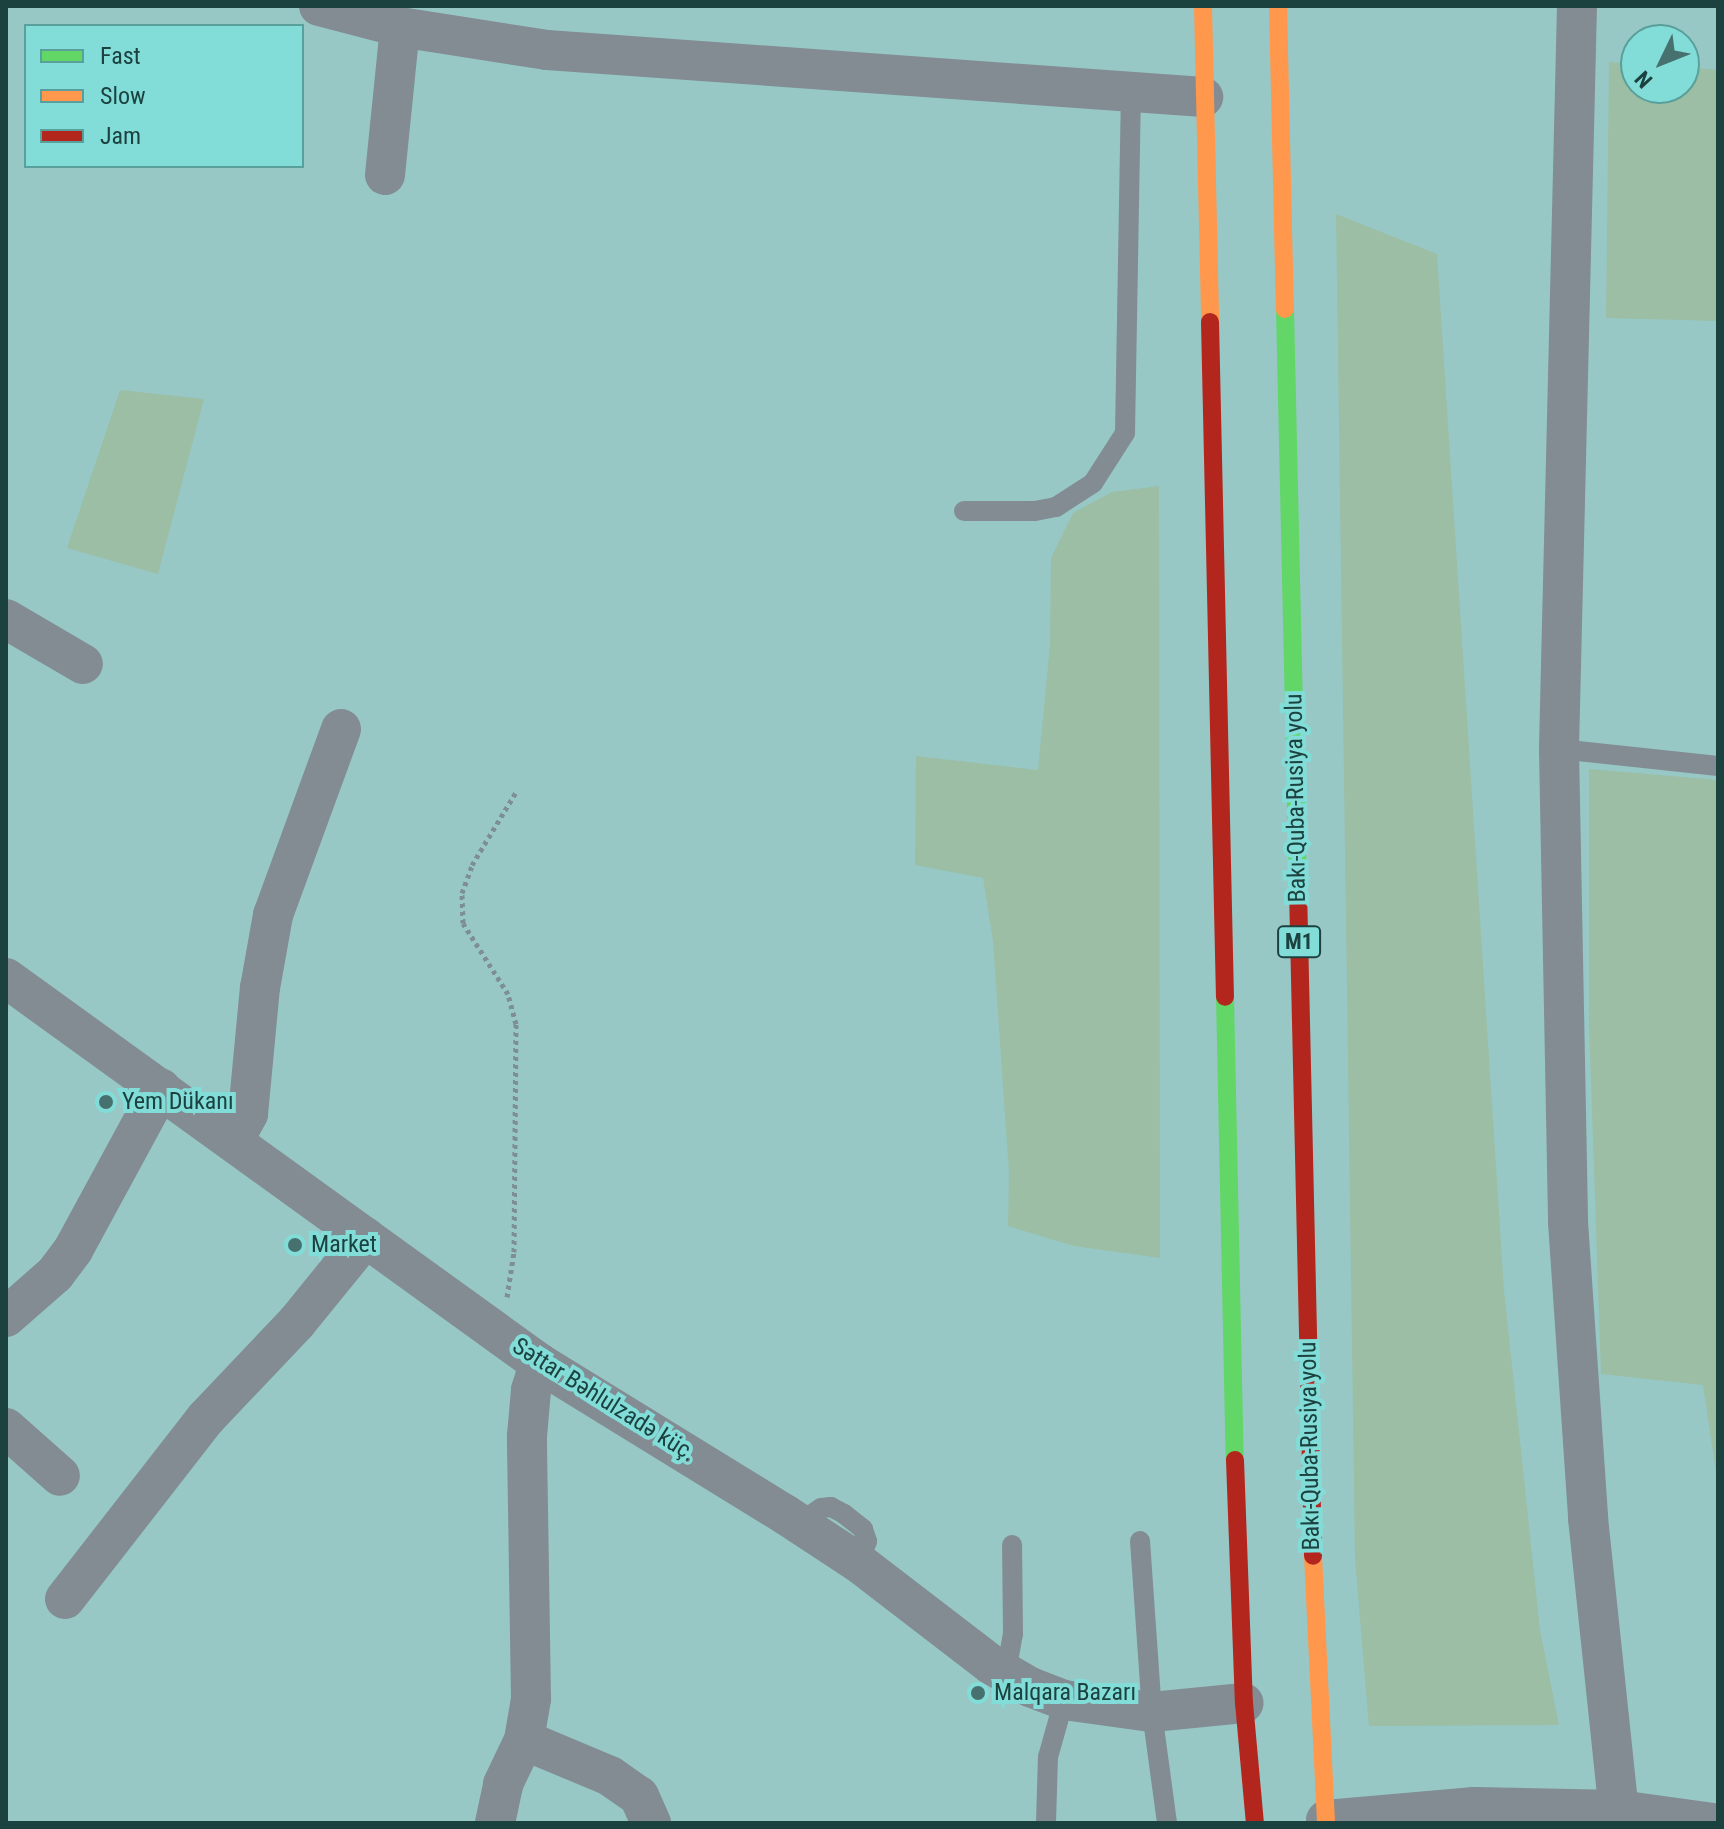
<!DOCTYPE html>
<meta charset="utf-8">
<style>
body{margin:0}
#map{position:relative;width:1724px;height:1829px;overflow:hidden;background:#97c8c6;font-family:"Roboto Condensed",sans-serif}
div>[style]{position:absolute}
.green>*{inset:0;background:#9bbea5}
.path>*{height:5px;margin-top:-2.5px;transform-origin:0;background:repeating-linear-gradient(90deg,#7d8f92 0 4px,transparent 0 8px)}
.lane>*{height:20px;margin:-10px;padding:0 10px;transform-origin:10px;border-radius:10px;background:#828c92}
.street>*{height:40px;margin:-20px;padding:0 20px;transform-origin:20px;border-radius:20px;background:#828c92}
.fast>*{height:18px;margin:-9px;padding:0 9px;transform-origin:9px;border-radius:9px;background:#63d668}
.slow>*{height:18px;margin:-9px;padding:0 9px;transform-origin:9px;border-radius:9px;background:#ff974d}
.jam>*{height:18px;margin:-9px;padding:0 9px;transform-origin:9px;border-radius:9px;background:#b3261e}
.dots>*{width:22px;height:22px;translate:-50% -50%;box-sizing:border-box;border:4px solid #82ddd8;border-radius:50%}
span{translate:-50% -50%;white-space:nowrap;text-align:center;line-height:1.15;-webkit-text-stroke:8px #82ddd8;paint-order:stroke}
.shield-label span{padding:2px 6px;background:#82ddd8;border:2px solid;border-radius:6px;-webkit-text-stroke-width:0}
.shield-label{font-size:22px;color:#1c4240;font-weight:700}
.street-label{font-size:24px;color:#1c4240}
.poi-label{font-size:24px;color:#1c4240}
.left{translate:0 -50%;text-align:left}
.frame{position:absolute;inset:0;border:8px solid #1c4240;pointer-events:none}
.legend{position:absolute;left:24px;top:24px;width:280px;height:144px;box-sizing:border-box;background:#82ddd8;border:2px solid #599f9b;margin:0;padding:10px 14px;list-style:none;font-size:24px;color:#1c4240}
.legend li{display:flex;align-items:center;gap:16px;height:40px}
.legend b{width:40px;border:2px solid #599f9b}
.north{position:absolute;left:1620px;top:24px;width:80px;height:80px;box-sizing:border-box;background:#82ddd8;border:2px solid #599f9b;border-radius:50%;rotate:227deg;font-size:22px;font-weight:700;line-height:32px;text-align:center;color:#1c4240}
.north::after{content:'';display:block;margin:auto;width:28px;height:36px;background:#47716f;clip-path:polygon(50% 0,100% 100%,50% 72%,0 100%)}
</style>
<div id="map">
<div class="green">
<div style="clip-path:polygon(1609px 62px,1636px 64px,1636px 88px,1684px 88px,1684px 67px,1718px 70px,1718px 321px,1606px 318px)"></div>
<div style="clip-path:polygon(1336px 214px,1437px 254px,1504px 1290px,1540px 1630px,1559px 1725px,1369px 1726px,1355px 1558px)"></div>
<div style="clip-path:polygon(120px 390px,204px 399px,158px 574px,67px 548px)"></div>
<div style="clip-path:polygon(1159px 486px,1160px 1258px,1074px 1246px,1008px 1226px,1009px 1173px,993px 941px,983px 878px,915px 865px,916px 756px,1038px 770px,1050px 645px,1051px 558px,1073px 513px,1112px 492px)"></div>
<div style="clip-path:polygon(1589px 769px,1718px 780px,1718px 1486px,1703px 1385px,1601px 1374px,1589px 1022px)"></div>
</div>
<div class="path">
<div style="left:507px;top:1297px;width:46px;rotate:-81.2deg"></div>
<div style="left:514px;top:1252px;width:228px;rotate:-89.5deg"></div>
<div style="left:516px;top:1024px;width:31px;rotate:-105deg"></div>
<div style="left:508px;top:994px;width:84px;rotate:-122.4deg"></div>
<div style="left:463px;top:923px;width:30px;rotate:-92deg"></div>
<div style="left:462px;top:893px;width:30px;rotate:-70deg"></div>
<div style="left:472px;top:865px;width:85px;rotate:-58.9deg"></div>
</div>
<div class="lane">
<div style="left:964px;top:511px;width:71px"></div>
<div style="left:1035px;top:511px;width:21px;rotate:-11deg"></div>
<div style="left:1056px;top:507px;width:44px;rotate:-33deg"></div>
<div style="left:1093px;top:483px;width:59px;rotate:-57.4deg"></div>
<div style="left:1125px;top:433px;width:341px;rotate:-89deg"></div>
<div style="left:1559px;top:749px;width:160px;rotate:6.1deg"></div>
<div style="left:799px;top:1523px;width:27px;rotate:-34deg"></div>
<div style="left:821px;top:1508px;width:10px;rotate:-6deg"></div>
<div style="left:831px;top:1507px;width:15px;rotate:28deg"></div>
<div style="left:844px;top:1514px;width:24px;rotate:38deg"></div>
<div style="left:863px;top:1529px;width:13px;rotate:72deg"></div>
<div style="left:867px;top:1541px;width:23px;rotate:110deg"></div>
<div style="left:1140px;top:1541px;width:171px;rotate:86deg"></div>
<div style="left:1152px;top:1712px;width:112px;rotate:82.3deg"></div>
<div style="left:1006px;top:1673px;width:40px;rotate:-80deg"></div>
<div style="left:1013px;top:1634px;width:89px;rotate:-90.6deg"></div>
<div style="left:1046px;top:1823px;width:66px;rotate:-88.3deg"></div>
<div style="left:1048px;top:1757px;width:59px;rotate:-74.3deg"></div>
</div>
<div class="street">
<div style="left:319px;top:6px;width:84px;rotate:14.5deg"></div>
<div style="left:400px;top:27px;width:149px;rotate:8.9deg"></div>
<div style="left:547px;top:50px;width:658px;rotate:4.1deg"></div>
<div style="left:1577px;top:6px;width:743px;rotate:91.39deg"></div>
<div style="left:1559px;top:749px;width:473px;rotate:88.9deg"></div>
<div style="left:1568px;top:1222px;width:297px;rotate:86.1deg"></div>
<div style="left:1588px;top:1518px;width:307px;rotate:84deg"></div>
<div style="left:385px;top:175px;width:149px;rotate:-84.2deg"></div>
<div style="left:6px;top:619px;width:89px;rotate:30.3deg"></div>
<div style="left:6px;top:978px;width:658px;rotate:35.84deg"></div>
<div style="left:539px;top:1363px;width:290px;rotate:31.6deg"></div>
<div style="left:786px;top:1515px;width:87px;rotate:33.3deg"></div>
<div style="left:859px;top:1563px;width:168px;rotate:37.5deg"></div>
<div style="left:992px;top:1665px;width:44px;rotate:30.1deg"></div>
<div style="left:1030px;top:1687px;width:36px;rotate:21deg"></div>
<div style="left:1064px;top:1700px;width:89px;rotate:7.8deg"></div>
<div style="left:1152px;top:1712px;width:92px;rotate:-5.6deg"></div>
<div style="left:234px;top:1140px;width:30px;rotate:-62deg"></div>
<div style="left:248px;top:1114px;width:127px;rotate:-84.6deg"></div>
<div style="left:260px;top:988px;width:74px;rotate:-79.9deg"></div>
<div style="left:273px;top:915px;width:198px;rotate:-69.9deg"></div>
<div style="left:6px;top:1317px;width:65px;rotate:-41.3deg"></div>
<div style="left:55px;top:1274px;width:30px;rotate:-53deg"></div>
<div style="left:73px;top:1250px;width:184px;rotate:-61.5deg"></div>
<div style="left:6px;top:1428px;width:72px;rotate:41.6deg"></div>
<div style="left:65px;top:1599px;width:229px;rotate:-52.1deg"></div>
<div style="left:206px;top:1418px;width:132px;rotate:-46.5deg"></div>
<div style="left:297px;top:1322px;width:109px;rotate:-50.9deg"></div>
<div style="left:524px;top:1740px;width:93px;rotate:22.7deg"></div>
<div style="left:610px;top:1776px;width:35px;rotate:35deg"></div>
<div style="left:639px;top:1796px;width:30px;rotate:66deg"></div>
<div style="left:1326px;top:1820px;width:149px;rotate:-5deg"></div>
<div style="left:1474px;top:1807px;width:145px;rotate:1.2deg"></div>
<div style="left:1619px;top:1810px;width:95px;rotate:7.9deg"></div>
<div style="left:495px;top:1823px;width:40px;rotate:-78deg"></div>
<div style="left:503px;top:1784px;width:49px;rotate:-64.5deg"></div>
<div style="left:524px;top:1740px;width:42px;rotate:-80.3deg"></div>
<div style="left:531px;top:1699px;width:263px;rotate:-90.9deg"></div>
<div style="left:527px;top:1436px;width:46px;rotate:-85deg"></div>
<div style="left:531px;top:1390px;width:28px;rotate:-73deg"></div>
</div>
<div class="fast">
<div style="left:1285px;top:309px;width:580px;rotate:88.72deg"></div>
<div style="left:1225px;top:997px;width:463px;rotate:88.8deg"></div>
</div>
<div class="slow">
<div style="left:1203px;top:6px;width:316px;rotate:88.7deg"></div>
<div style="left:1278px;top:6px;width:303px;rotate:88.7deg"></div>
<div style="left:1313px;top:1556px;width:267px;rotate:87.2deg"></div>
</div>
<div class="jam">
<div style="left:1210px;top:322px;width:675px;rotate:88.73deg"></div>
<div style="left:1298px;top:889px;width:667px;rotate:88.71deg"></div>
<div style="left:1235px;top:1460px;width:243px;rotate:87.9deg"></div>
<div style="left:1244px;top:1703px;width:121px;rotate:84.8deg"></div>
</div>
<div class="dots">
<div style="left:106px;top:1102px;background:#47716f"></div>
<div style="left:295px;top:1245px;background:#47716f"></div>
<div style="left:978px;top:1693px;background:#47716f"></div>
</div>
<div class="shield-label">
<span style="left:1299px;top:942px">M1</span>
</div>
<div class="street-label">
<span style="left:1296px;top:798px;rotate:-91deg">Bakı-Quba-Rusiya yolu</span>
<span style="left:604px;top:1400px;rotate:32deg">Səttar Bəhlulzadə küç.</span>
<span style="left:1310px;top:1446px;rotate:-91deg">Bakı-Quba-Rusiya yolu</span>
</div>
<div class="poi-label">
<span class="left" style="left:122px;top:1102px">Yem Dükanı</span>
<span class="left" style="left:311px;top:1245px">Market</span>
<span class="left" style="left:994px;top:1693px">Malqara Bazarı</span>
</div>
<div class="frame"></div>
<ul class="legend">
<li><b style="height:10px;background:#63d668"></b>Fast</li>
<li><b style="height:10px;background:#ff974d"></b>Slow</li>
<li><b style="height:10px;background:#b3261e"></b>Jam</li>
</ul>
<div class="north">N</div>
</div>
